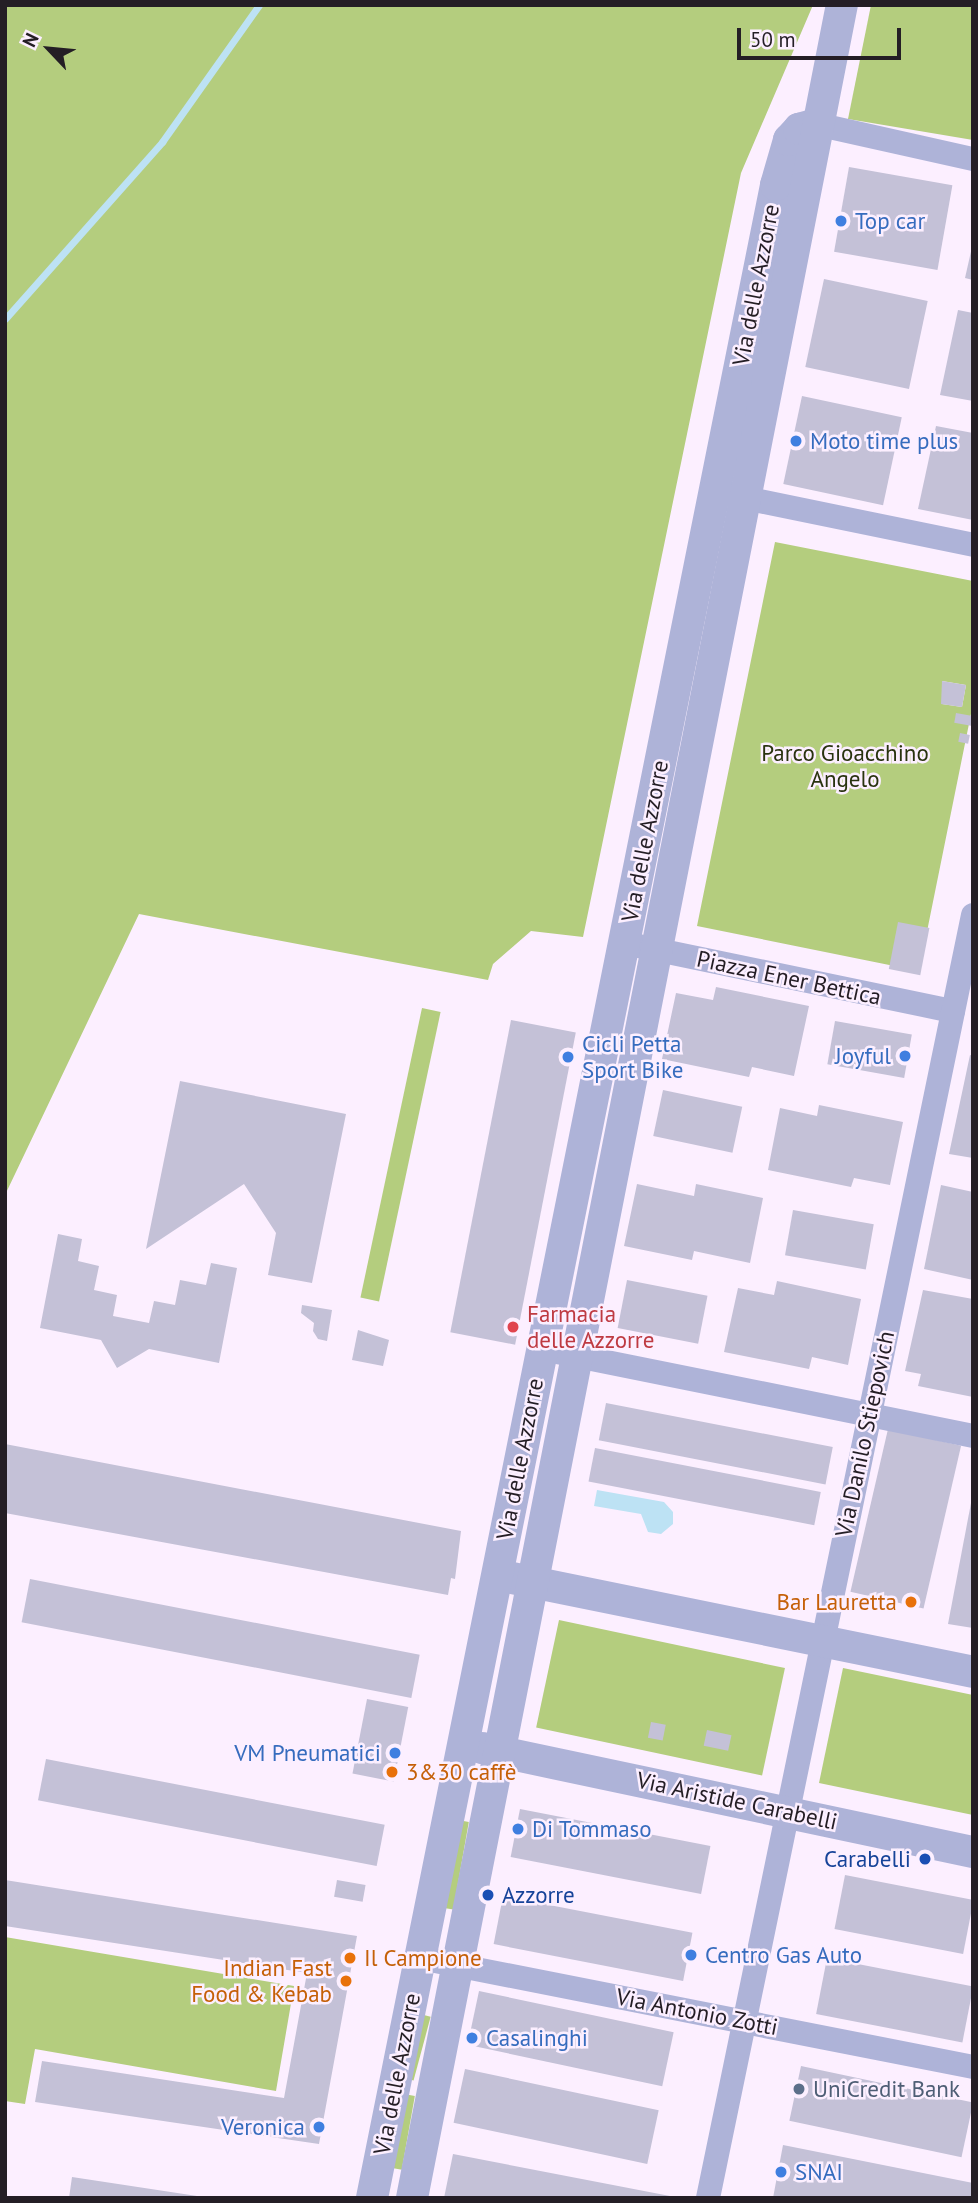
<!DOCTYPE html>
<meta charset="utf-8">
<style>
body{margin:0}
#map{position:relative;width:978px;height:2203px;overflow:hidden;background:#fcefff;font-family:"PT Sans",sans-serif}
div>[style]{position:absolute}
.green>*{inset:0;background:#b4cd7e;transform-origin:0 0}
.water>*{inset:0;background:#bde2f4}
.stream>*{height:7px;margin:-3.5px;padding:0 3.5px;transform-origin:3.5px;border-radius:3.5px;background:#bde2f4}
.building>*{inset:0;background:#c4c1d7;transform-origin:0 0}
.minor>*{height:24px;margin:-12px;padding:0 12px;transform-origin:12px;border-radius:12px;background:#aeb3d8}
.tertiary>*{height:32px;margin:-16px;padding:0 16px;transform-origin:16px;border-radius:16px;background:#aeb3d8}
.dots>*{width:19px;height:19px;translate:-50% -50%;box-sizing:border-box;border:4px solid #fcefff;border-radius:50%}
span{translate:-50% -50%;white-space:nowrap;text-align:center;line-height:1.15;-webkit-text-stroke:5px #fcefff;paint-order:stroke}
.shop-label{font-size:23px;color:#366cbe}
.left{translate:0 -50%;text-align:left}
.right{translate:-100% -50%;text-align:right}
.street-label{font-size:23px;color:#241e25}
.park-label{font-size:23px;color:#29330f}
.health-label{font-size:23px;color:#be3a42}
.food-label{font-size:23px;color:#c56008}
.transit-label{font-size:23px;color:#164399}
.service-label{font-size:23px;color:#4e5e75}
.frame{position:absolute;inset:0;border:7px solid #241e25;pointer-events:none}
.north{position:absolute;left:14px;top:14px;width:70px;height:70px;-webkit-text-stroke:5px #fcefff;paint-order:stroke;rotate:296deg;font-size:19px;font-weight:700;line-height:28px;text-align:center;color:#241e25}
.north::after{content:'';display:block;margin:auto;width:24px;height:32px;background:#241e25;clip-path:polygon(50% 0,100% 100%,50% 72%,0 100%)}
.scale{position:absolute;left:737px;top:28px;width:164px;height:32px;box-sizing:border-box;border:4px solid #241e25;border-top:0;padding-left:9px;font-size:21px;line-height:24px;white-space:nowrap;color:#241e25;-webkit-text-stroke:5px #fcefff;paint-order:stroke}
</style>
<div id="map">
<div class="green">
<div style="clip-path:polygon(5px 5px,813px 5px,741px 173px,583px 937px,531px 931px,493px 964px,488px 980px,139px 914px,5px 1195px)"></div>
<div style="clip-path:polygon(871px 5px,973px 5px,973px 140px,848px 119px)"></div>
<div style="clip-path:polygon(evenodd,775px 542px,973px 581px,973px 704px,919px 971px,697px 926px,775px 542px,942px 681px,966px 685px,962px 707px,942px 704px,942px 681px)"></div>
<div style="left:422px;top:1008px;width:19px;height:296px;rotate:12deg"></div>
<div style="left:559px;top:1620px;width:231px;height:110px;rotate:12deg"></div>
<div style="clip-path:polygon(843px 1668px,973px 1695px,973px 1815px,819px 1783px)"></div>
<div style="left:458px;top:1820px;width:11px;height:89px;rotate:10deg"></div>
<div style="clip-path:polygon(5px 1937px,294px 1986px,276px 2091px,35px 2049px,25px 2104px,5px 2101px)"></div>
<div style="left:420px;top:2014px;width:11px;height:66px;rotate:15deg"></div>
<div style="left:404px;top:2094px;width:11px;height:75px;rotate:10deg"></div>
</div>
<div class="water">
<div style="clip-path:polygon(597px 1490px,664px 1502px,673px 1512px,673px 1524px,661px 1534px,648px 1532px,641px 1514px,594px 1506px)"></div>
</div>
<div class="stream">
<div style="left:5px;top:319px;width:237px;rotate:-48.4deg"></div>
<div style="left:162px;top:142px;width:168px;rotate:-54.7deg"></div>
</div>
<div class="building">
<div style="left:849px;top:167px;width:105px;height:86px;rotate:10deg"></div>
<div style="clip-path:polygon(972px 247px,973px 247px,973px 280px,965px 278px)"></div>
<div style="left:824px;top:279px;width:106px;height:90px;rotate:12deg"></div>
<div style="clip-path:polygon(958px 310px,973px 313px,973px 401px,940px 395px)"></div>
<div style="left:802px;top:396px;width:102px;height:90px;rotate:12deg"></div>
<div style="clip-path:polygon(936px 426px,973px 433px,973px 520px,918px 509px)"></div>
<div style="clip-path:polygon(942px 681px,966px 685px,962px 707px,941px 704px)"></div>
<div style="left:956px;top:713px;width:17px;height:10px;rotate:10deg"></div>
<div style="left:960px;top:733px;width:10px;height:9px;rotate:11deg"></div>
<div style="left:898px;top:922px;width:32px;height:48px;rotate:11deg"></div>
<div style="clip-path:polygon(716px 987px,809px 1006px,794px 1076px,752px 1067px,749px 1077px,662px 1059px,676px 993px,713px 1000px)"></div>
<div style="left:511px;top:1020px;width:66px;height:318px;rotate:11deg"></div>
<div style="left:835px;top:1021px;width:78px;height:44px;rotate:10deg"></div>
<div style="clip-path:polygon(970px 1055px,973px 1056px,973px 1158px,949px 1154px)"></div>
<div style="clip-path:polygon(180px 1081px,346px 1114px,312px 1283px,268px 1275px,276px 1233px,244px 1184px,146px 1249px)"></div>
<div style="left:663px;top:1090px;width:81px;height:47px;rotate:12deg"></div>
<div style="clip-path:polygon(819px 1105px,903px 1122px,890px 1185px,854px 1178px,851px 1187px,768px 1170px,780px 1108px,817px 1116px)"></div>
<div style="clip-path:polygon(637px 1184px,694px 1196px,696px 1184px,763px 1198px,750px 1263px,694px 1251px,692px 1260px,624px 1246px)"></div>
<div style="clip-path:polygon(941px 1185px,973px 1192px,973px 1280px,924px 1269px)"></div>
<div style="left:793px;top:1210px;width:82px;height:46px;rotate:10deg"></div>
<div style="clip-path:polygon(58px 1234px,82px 1239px,78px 1261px,99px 1266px,94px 1290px,117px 1295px,113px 1316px,149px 1323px,154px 1301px,175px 1305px,180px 1280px,206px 1285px,211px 1263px,237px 1268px,219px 1363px,149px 1349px,117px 1368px,101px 1340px,40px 1328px)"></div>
<div style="left:627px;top:1280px;width:82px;height:49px;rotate:11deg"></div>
<div style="clip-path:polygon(777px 1281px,861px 1299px,848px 1365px,812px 1357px,809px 1369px,724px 1352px,738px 1288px,774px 1295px)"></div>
<div style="clip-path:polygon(923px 1290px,973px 1299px,973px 1397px,918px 1386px,921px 1374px,905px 1371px)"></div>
<div style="clip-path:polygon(302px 1305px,332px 1310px,327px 1341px,318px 1339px,313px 1331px,314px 1323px,301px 1313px)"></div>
<div style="clip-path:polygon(358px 1330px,389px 1340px,383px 1366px,352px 1360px)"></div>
<div style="left:606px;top:1403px;width:231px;height:38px;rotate:11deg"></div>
<div style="left:888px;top:1429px;width:75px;height:167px;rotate:13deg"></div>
<div style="clip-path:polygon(5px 1444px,461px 1531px,455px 1579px,451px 1578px,448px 1595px,5px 1513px)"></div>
<div style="left:595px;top:1448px;width:230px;height:34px;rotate:11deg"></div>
<div style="clip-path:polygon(971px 1503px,973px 1503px,973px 1628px,948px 1624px)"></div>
<div style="left:30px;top:1579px;width:397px;height:44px;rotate:11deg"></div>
<div style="left:367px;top:1699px;width:42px;height:76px;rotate:11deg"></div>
<div style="left:651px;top:1722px;width:15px;height:16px;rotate:11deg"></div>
<div style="left:707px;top:1730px;width:25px;height:16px;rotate:12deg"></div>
<div style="left:46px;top:1759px;width:345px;height:42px;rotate:11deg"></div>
<div style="left:520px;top:1809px;width:194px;height:49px;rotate:11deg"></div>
<div style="left:845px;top:1875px;width:131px;height:55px;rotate:11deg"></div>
<div style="clip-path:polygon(5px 1880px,357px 1936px,319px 2144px,35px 2102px,42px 2061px,284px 2098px,307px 1973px,5px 1926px)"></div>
<div style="left:337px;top:1880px;width:29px;height:17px;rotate:10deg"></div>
<div style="left:503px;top:1896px;width:193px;height:49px;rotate:11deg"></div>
<div style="left:827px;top:1958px;width:149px;height:57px;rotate:11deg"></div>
<div style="left:479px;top:1991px;width:199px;height:55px;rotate:12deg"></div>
<div style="left:801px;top:2066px;width:176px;height:56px;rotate:12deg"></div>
<div style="left:465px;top:2069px;width:198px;height:55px;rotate:12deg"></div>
<div style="clip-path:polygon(783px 2145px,973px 2183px,973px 2198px,773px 2198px)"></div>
<div style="clip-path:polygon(453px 2154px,670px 2196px,670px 2198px,444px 2198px)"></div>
<div style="clip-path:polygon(72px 2177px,197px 2196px,197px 2198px,69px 2198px)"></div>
</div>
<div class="minor">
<div style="left:816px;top:124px;width:161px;rotate:12.6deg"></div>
<div style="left:730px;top:495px;width:248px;rotate:11.6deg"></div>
<div style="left:624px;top:943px;width:336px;rotate:11.7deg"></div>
<div style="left:542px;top:1349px;width:440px;rotate:11.4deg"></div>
<div style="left:420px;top:1958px;width:564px;rotate:11.15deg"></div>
<div style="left:708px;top:2198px;width:1310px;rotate:-78.33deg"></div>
</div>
<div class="tertiary">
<div style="left:512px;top:1578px;width:470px;rotate:11.5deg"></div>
<div style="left:482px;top:1748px;width:502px;rotate:11.96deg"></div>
<div style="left:372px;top:2198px;width:2053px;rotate:-78.65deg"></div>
<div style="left:776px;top:185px;width:47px;rotate:-73.9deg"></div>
<div style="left:789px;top:140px;width:15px;rotate:-48deg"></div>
<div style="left:799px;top:129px;width:18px;rotate:-16deg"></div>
<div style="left:412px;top:2198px;width:2235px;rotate:-78.91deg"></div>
</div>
<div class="dots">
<div style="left:841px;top:221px;background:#3f7fe0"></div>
<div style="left:796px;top:441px;background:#3f7fe0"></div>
<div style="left:905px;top:1056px;background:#3f7fe0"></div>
<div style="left:568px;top:1057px;background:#3f7fe0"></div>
<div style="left:513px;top:1327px;background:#e0444e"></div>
<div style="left:911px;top:1602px;background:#e8710a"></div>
<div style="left:395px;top:1753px;background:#3f7fe0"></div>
<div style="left:392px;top:1772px;background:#e8710a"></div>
<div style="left:518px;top:1829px;background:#3f7fe0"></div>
<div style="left:925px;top:1859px;background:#1a4fb4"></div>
<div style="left:488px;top:1895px;background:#1a4fb4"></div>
<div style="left:691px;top:1955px;background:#3f7fe0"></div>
<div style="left:350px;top:1958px;background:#e8710a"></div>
<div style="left:346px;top:1981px;background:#e8710a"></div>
<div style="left:472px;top:2038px;background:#3f7fe0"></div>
<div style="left:799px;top:2089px;background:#5c6f8a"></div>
<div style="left:319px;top:2127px;background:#3f7fe0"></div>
<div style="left:781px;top:2172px;background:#3f7fe0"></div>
</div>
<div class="shop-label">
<span class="left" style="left:855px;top:221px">Top car</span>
<span class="left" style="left:810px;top:441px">Moto time plus</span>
<span class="left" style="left:582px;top:1057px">Cicli Petta<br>Sport Bike</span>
<span class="right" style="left:891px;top:1056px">Joyful</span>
<span class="right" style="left:381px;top:1753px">VM Pneumatici</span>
<span class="left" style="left:532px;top:1829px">Di Tommaso</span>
<span class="left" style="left:705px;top:1955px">Centro Gas Auto</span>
<span class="left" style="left:486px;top:2038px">Casalinghi</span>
<span class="right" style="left:305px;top:2127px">Veronica</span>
<span class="left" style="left:795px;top:2172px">SNAI</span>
</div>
<div class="street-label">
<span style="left:756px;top:285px;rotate:-79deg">Via delle Azzorre</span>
<span style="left:645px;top:841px;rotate:-79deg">Via delle Azzorre</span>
<span style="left:789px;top:978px;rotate:12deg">Piazza Ener Bettica</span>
<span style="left:865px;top:1434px;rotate:-78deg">Via Danilo Stiepovich</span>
<span style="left:520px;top:1459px;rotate:-79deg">Via delle Azzorre</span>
<span style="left:737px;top:1801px;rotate:12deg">Via Aristide Carabelli</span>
<span style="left:697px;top:2012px;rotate:11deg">Via Antonio Zotti</span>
<span style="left:397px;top:2074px;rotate:-79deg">Via delle Azzorre</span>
</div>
<div class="park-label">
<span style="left:845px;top:766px">Parco Gioacchino<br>Angelo</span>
</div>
<div class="health-label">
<span class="left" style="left:527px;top:1327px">Farmacia<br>delle Azzorre</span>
</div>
<div class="food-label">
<span class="right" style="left:897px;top:1602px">Bar Lauretta</span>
<span class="left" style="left:406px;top:1772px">3&amp;30 caffè</span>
<span class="left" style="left:364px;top:1958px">Il Campione</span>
<span class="right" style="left:332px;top:1981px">Indian Fast<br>Food &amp; Kebab</span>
</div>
<div class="transit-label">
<span class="right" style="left:911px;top:1859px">Carabelli</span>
<span class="left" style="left:502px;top:1895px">Azzorre</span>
</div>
<div class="service-label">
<span class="left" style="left:813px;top:2089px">UniCredit Bank</span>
</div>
<div class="frame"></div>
<div class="north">N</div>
<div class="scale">50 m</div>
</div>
